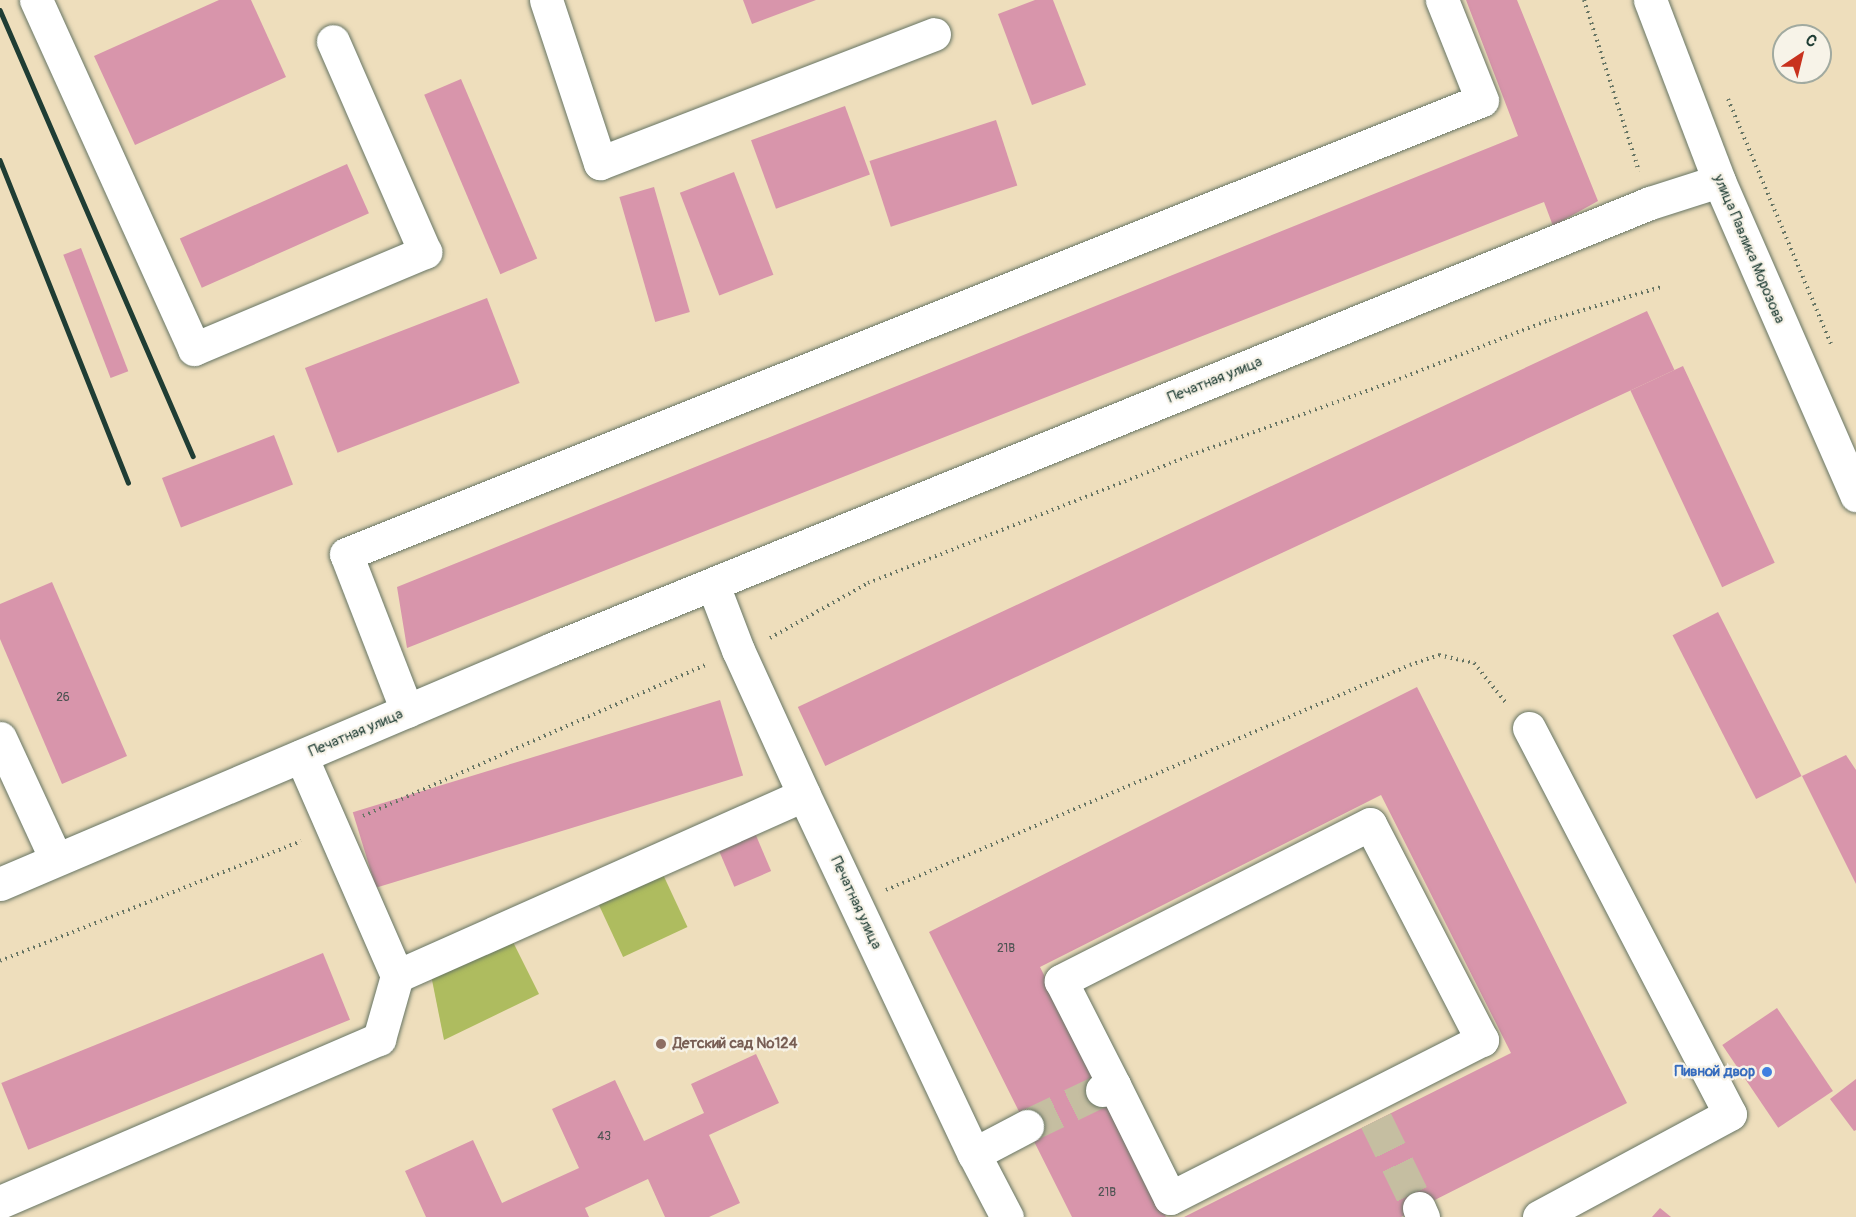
<!DOCTYPE html>
<meta charset="utf-8">
<style>
body{margin:0}
#map{position:relative;width:1856px;height:1217px;overflow:hidden;background:#eedebc;font-family:Pangolin,sans-serif}
div>[style]{position:absolute}
.green>*{inset:0;background:#aebc5f;transform-origin:0 0}
.building>*{inset:0;background:#d895ab;transform-origin:0 0}
.minor-tunnel>*{height:33px;margin-top:-16.5px;transform-origin:0;background:repeating-linear-gradient(90deg,#c5bea1 0 33px,transparent 0 49px)}
.path>*{height:4px;margin-top:-2px;transform-origin:0;background:repeating-linear-gradient(90deg,#677564 0 1.5px,transparent 0 6px)}
.roads{filter:drop-shadow(0 0 2px #677564) drop-shadow(0 0 2px #677564)}
.minor>*{height:33px;margin:-16.5px;padding:0 16.5px;transform-origin:16.5px;border-radius:16.5px;background:#fff}
.rail>*{height:4.5px;margin:-2.25px;padding:0 2.25px;transform-origin:2.25px;border-radius:2.25px;background:#1f3d34}
.dots>*{width:16px;height:16px;translate:-50% -50%;box-sizing:border-box;border:3px solid #f7f3e8;border-radius:50%}
span{translate:-50% -50%;white-space:nowrap;text-align:center;line-height:1.15;-webkit-text-stroke:4.5px #f7f3e8;paint-order:stroke}
.number-label{font-size:12px;color:#4d5352}
.number-label span{-webkit-text-stroke-width:0}
.street-label{font-size:15px;color:#1f3d34}
.education-label{font-size:15px;color:#785e54;font-weight:700}
.left{translate:0 -50%;text-align:left}
.shop-label{font-size:15px;color:#366cbe;font-weight:700}
.right{translate:-100% -50%;text-align:right}
.north{position:absolute;left:1772px;top:24px;width:60px;height:60px;box-sizing:border-box;background:#f7f3e8;border:2px solid #a1aaa0;border-radius:50%;rotate:35deg;font-size:16px;font-weight:700;line-height:24px;text-align:center;color:#1f3d34}
.north::after{content:'';display:block;margin:auto;width:21px;height:27px;background:#c8321e;clip-path:polygon(50% 0,100% 100%,50% 72%,0 100%)}
</style>
<div id="map">
<div class="green">
<div style="left:660px;top:868px;width:65px;height:71px;rotate:65deg"></div>
<div style="clip-path:polygon(502px 920px,539px 994px,444px 1040px,427px 955px)"></div>
</div>
<div class="building">
<div style="clip-path:polygon(219px 0,251px 0,286px 77px,135px 145px,94px 56px)"></div>
<div style="clip-path:polygon(743px 0,816px 0,752px 24px)"></div>
<div style="clip-path:polygon(1035px 0,1053px 0,1086px 85px,1032px 105px,998px 14px)"></div>
<div style="clip-path:polygon(1466px 0,1517px 0,1598px 201px,1553px 226px,1544px 202px,407px 648px,397px 587px,1518px 136px)"></div>
<div style="left:461px;top:79px;width:195px;height:40px;rotate:67deg"></div>
<div style="left:845px;top:106px;width:73px;height:100px;rotate:70deg"></div>
<div style="left:996px;top:120px;width:69px;height:133px;rotate:72deg"></div>
<div style="left:347px;top:164px;width:54px;height:183px;rotate:66deg"></div>
<div style="left:734px;top:172px;width:110px;height:58px;rotate:69deg"></div>
<div style="left:654px;top:187px;width:130px;height:36px;rotate:74deg"></div>
<div style="left:81px;top:248px;width:132px;height:19px;rotate:69deg"></div>
<div style="left:487px;top:298px;width:91px;height:195px;rotate:69deg"></div>
<div style="left:1647px;top:311px;width:65px;height:937px;rotate:65deg"></div>
<div style="left:1683px;top:366px;width:217px;height:58px;rotate:65deg"></div>
<div style="left:274px;top:435px;width:53px;height:120px;rotate:69deg"></div>
<div style="clip-path:polygon(52px 582px,127px 756px,62px 784px,0 639px,0 604px)"></div>
<div style="left:1718px;top:612px;width:184px;height:51px;rotate:63deg"></div>
<div style="clip-path:polygon(1417px 687px,1627px 1103px,1401px 1217px,1184px 1217px,1511px 1053px,1381px 795px,1040px 967px,1166px 1217px,1072px 1217px,929px 932px)"></div>
<div style="left:720px;top:700px;width:79px;height:384px;rotate:73deg"></div>
<div style="clip-path:polygon(1846px 755px,1856px 770px,1856px 884px,1802px 776px)"></div>
<div style="left:752px;top:826px;width:49px;height:40px;rotate:67deg"></div>
<div style="left:323px;top:953px;width:72px;height:347px;rotate:68deg"></div>
<div style="left:1777px;top:1008px;width:100px;height:66px;rotate:56deg"></div>
<div style="clip-path:polygon(756px 1054px,779px 1103px,709px 1135px,740px 1203px,709px 1217px,665px 1217px,648px 1179px,585px 1208px,589px 1217px,426px 1217px,405px 1171px,473px 1140px,502px 1203px,579px 1168px,552px 1109px,615px 1080px,644px 1141px,704px 1113px,691px 1084px)"></div>
<div style="clip-path:polygon(1856px 1079px,1856px 1130px,1854px 1131px,1830px 1099px)"></div>
<div style="clip-path:polygon(1660px 1208px,1671px 1217px,1652px 1217px)"></div>
</div>
<div class="minor-tunnel">
<div style="left:1376px;top:1120px;width:98px;rotate:64deg"></div>
<div style="left:1027px;top:1126px;width:83px;rotate:-25.6deg"></div>
</div>
<div class="path">
<div style="left:1584px;top:0;width:180px;rotate:72.2deg"></div>
<div style="left:1728px;top:99px;width:266px;rotate:67.2deg"></div>
<div style="left:770px;top:638px;width:112px;rotate:-29.3deg"></div>
<div style="left:868px;top:583px;width:347px;rotate:-21.6deg"></div>
<div style="left:1191px;top:455px;width:216px;rotate:-20deg"></div>
<div style="left:1394px;top:381px;width:167px;rotate:-21.5deg"></div>
<div style="left:1549px;top:320px;width:117px;rotate:-16.4deg"></div>
<div style="left:363px;top:816px;width:377px;rotate:-23.8deg"></div>
<div style="left:886px;top:890px;width:570px;rotate:-23.24deg"></div>
<div style="left:1410px;top:665px;width:31px;rotate:-19deg"></div>
<div style="left:1439px;top:655px;width:36px;rotate:13deg"></div>
<div style="left:1474px;top:663px;width:51px;rotate:51.3deg"></div>
<div style="left:0;top:961px;width:324px;rotate:-21.7deg"></div>
</div>
<div class="roads">
<div class="minor">
<div style="left:36px;top:0;width:383px;rotate:65.6deg"></div>
<div style="left:194px;top:349px;width:251px;rotate:-22.8deg"></div>
<div style="left:425px;top:252px;width:230px;rotate:-113.6deg"></div>
<div style="left:546px;top:0;width:172px;rotate:71.7deg"></div>
<div style="left:600px;top:163px;width:358px;rotate:-21.1deg"></div>
<div style="left:1650px;top:0;width:194px;rotate:69.1deg"></div>
<div style="left:1719px;top:181px;width:343px;rotate:66.4deg"></div>
<div style="left:713px;top:585px;width:70px;rotate:69deg"></div>
<div style="left:738px;top:650px;width:159px;rotate:65.5deg"></div>
<div style="left:804px;top:795px;width:397px;rotate:64.7deg"></div>
<div style="left:974px;top:1154px;width:71px;rotate:62.4deg"></div>
<div style="left:407px;top:711px;width:168px;rotate:-111.2deg"></div>
<div style="left:346px;top:554px;width:1223px;rotate:-21.78deg"></div>
<div style="left:1482px;top:100px;width:108px;rotate:-111.8deg"></div>
<div style="left:1529px;top:728px;width:435px;rotate:62.5deg"></div>
<div style="left:1730px;top:1114px;width:217px;rotate:151.7deg"></div>
<div style="left:0;top:738px;width:133px;rotate:65.2deg"></div>
<div style="left:301px;top:756px;width:240px;rotate:66.4deg"></div>
<div style="left:397px;top:976px;width:445px;rotate:-24deg"></div>
<div style="left:0;top:884px;width:600px;rotate:-23.06deg"></div>
<div style="left:552px;top:649px;width:1185px;rotate:-22.11deg"></div>
<div style="left:1650px;top:203px;width:72px;rotate:-17.7deg"></div>
<div style="left:1102px;top:1090px;width:13px;rotate:-23deg"></div>
<div style="left:1114px;top:1085px;width:126px;rotate:63.6deg"></div>
<div style="left:1170px;top:1198px;width:350px;rotate:-26.9deg"></div>
<div style="left:1482px;top:1040px;width:243px;rotate:-117.4deg"></div>
<div style="left:1370px;top:824px;width:347px;rotate:153.1deg"></div>
<div style="left:1061px;top:981px;width:117px;rotate:63deg"></div>
<div style="left:974px;top:1154px;width:60px;rotate:-27.8deg"></div>
<div style="left:0;top:1202px;width:413px;rotate:-23.3deg"></div>
<div style="left:379px;top:1039px;width:66px;rotate:-74.1deg"></div>
<div style="left:1419px;top:1208px;width:10px;rotate:66deg"></div>
</div>
</div>
<div class="rail">
<div style="left:0;top:10px;width:486px;rotate:66.6deg"></div>
<div style="left:0;top:160px;width:347px;rotate:68.3deg"></div>
</div>
<div class="dots">
<div style="left:661px;top:1044px;background:#8d6e63"></div>
<div style="left:1767px;top:1072px;background:#3f7fe0"></div>
</div>
<div class="number-label">
<span style="left:63px;top:698px">26</span>
<span style="left:1006px;top:949px">21В</span>
<span style="left:604px;top:1137px">43</span>
<span style="left:1107px;top:1193px">21В</span>
</div>
<div class="street-label">
<span style="left:1749px;top:249px;rotate:67deg">улица Павлика Морозова</span>
<span style="left:1215px;top:380px;rotate:-22deg">Печатная улица</span>
<span style="left:356px;top:733px;rotate:-23deg">Печатная улица</span>
<span style="left:856px;top:903px;rotate:65deg">Печатная улица</span>
</div>
<div class="education-label">
<span class="left" style="left:673px;top:1044px">Детский сад №124</span>
</div>
<div class="shop-label">
<span class="right" style="left:1755px;top:1072px">Пивной двор</span>
</div>
<div class="north">С</div>
</div>
